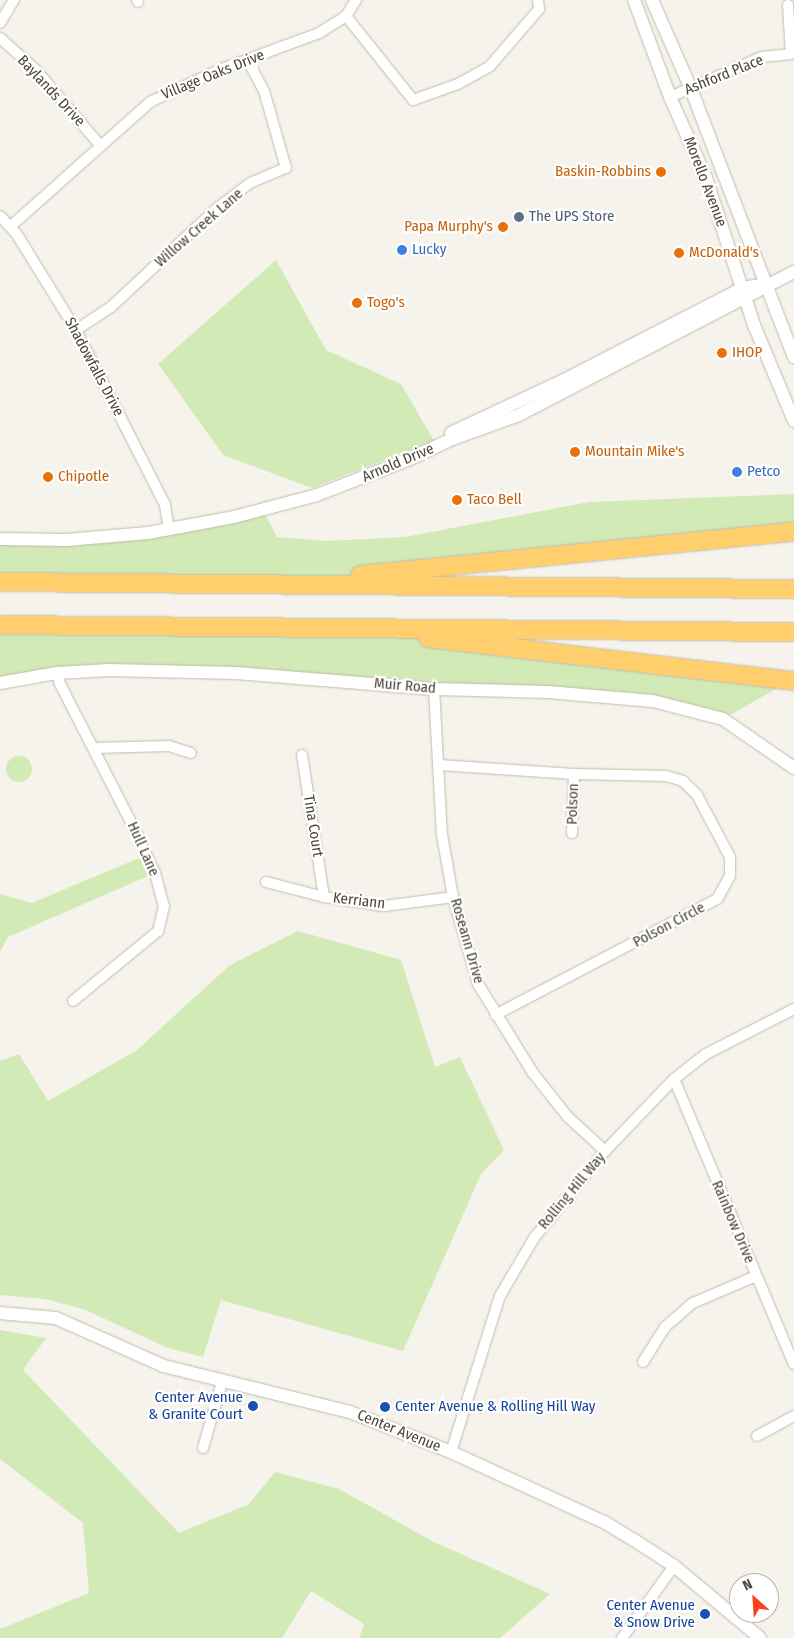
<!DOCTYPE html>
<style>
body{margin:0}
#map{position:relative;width:794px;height:1638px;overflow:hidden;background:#f6f3ec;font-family:"Fira Sans Condensed",sans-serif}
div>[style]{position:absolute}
.green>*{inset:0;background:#d2eab5}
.round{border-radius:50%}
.roads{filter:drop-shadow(0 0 1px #c2bbae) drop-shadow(0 0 1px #c2bbae)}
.minor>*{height:10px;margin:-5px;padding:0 5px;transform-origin:5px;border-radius:5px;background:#fff}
.tertiary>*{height:12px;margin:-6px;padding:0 6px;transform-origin:6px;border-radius:6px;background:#fff}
.motorway>*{height:18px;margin:-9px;padding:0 9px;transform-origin:9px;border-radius:9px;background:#ffcf6e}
.dots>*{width:14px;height:14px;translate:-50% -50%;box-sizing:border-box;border:2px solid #fff;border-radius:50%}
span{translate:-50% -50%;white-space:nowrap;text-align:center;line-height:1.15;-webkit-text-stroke:4.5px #fff;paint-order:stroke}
.street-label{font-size:15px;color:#4b4439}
.food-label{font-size:15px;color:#c56008}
.right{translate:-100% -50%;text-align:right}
.left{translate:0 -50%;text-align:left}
.service-label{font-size:15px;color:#4e5e75}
.shop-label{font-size:15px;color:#366cbe}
.transit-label{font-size:15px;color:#164399}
.north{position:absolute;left:729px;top:1573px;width:50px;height:50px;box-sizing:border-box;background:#fff;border:1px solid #b7b4b0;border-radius:50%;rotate:334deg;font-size:14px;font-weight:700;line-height:20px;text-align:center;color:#4b4439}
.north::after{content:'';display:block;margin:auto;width:18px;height:22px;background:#fc3f1d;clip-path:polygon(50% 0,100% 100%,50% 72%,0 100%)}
</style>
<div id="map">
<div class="green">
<div style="clip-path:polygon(276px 260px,326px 350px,401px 384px,434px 441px,312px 488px,223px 455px,158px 364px)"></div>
<div style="clip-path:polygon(794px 494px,794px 522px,791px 524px,475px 566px,245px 584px,0 582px,0 540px,67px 540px,263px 510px,277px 537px,326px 541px,405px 537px,589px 502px)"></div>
<div style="clip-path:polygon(0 625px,343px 628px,792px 680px,723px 719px,653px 701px,109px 670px,0 683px)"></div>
<div class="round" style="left:6px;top:756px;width:26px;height:26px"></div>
<div style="clip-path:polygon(146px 855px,155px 873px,8px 937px,0 952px,0 894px,32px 903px)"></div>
<div style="clip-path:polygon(298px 931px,401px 960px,435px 1067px,460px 1057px,504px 1150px,481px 1174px,403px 1351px,221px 1300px,203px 1357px,168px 1348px,83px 1309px,45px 1299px,0 1295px,0 1061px,19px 1054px,48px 1101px,137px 1050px,230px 965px)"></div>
<div style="clip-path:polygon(0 1330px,46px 1338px,23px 1370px,179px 1533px,249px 1504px,275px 1472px,339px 1489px,432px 1541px,550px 1594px,500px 1638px,359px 1638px,364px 1624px,311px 1591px,282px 1638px,0 1638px,0 1629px,89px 1593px,83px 1523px,0 1459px)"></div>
</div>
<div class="roads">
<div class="minor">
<div style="left:137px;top:0;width:2px;rotate:63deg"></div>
<div style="left:346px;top:16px;width:107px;rotate:51.4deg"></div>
<div style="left:413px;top:100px;width:48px;rotate:-19.6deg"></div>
<div style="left:458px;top:84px;width:37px;rotate:-29deg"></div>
<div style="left:490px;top:66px;width:75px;rotate:-49.3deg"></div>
<div style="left:539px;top:9px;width:9px;rotate:-96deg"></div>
<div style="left:0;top:23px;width:27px;rotate:-59deg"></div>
<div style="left:0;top:38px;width:48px;rotate:41.6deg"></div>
<div style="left:36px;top:70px;width:97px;rotate:49.6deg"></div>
<div style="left:670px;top:97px;width:100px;rotate:-23.5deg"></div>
<div style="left:762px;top:57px;width:29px;rotate:-6deg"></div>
<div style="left:791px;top:54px;width:49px;rotate:-93.5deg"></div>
<div style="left:0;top:216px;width:23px;rotate:47deg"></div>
<div style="left:16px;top:233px;width:114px;rotate:58.3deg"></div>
<div style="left:76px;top:330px;width:196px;rotate:63deg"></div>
<div style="left:165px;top:505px;width:24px;rotate:81deg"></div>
<div style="left:11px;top:226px;width:186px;rotate:-41.7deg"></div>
<div style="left:150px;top:102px;width:76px;rotate:-24.9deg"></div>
<div style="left:219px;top:70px;width:107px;rotate:-20.3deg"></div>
<div style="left:319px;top:33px;width:32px;rotate:-32deg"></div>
<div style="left:346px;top:16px;width:19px;rotate:-58deg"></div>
<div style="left:76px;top:330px;width:42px;rotate:-33.3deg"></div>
<div style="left:111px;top:307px;width:142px;rotate:-43deg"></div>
<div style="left:215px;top:210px;width:44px;rotate:-37.6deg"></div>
<div style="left:250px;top:183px;width:39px;rotate:-23deg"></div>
<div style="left:286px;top:168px;width:80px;rotate:-105.9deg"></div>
<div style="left:264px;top:91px;width:34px;rotate:-118deg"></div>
<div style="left:57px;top:673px;width:11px;rotate:75deg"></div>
<div style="left:60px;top:684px;width:171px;rotate:62.8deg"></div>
<div style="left:138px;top:836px;width:41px;rotate:65.3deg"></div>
<div style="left:155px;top:873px;width:34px;rotate:75deg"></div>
<div style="left:164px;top:906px;width:26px;rotate:103deg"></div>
<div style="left:158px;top:931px;width:110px;rotate:140.5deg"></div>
<div style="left:434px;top:689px;width:146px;rotate:86.9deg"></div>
<div style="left:442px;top:835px;width:63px;rotate:79.9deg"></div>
<div style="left:453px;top:897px;width:91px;rotate:74deg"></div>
<div style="left:478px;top:984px;width:105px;rotate:58.3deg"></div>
<div style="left:533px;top:1073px;width:56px;rotate:51.5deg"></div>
<div style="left:568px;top:1117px;width:50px;rotate:42.6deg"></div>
<div style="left:93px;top:748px;width:76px;rotate:-1.5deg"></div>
<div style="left:169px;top:746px;width:23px;rotate:18deg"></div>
<div style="left:302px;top:755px;width:144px;rotate:81.2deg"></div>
<div style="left:439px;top:765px;width:135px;rotate:3.8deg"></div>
<div style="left:574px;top:774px;width:92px;rotate:1.2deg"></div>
<div style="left:666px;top:776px;width:18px;rotate:16deg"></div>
<div style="left:683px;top:781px;width:20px;rotate:45deg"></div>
<div style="left:697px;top:795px;width:70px;rotate:62deg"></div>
<div style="left:730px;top:857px;width:19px;rotate:90deg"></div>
<div style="left:730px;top:876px;width:26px;rotate:119deg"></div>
<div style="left:717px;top:899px;width:250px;rotate:152.4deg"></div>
<div style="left:572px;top:833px;width:59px;rotate:-88.1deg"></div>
<div style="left:266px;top:882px;width:60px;rotate:14.5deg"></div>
<div style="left:324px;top:897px;width:61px;rotate:8.5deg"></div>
<div style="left:384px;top:906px;width:70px;rotate:-7.4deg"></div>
<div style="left:674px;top:1079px;width:309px;rotate:67.2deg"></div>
<div style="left:643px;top:1362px;width:41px;rotate:-57.8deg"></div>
<div style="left:665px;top:1327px;width:37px;rotate:-41deg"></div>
<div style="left:693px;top:1303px;width:69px;rotate:-23.2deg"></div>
<div style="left:757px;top:1436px;width:42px;rotate:-28.4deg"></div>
<div style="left:203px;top:1448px;width:69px;rotate:-73.9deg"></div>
<div style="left:451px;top:1452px;width:164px;rotate:-72.6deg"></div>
<div style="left:500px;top:1296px;width:67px;rotate:-59.6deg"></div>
<div style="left:534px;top:1238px;width:112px;rotate:-50.8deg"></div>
<div style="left:605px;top:1151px;width:100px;rotate:-46.2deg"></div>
<div style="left:674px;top:1079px;width:41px;rotate:-38deg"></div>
<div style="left:706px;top:1054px;width:99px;rotate:-27.1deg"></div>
<div style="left:622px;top:1638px;width:89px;rotate:-54.2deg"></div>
</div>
<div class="tertiary">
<div style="left:634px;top:0;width:103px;rotate:69.6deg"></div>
<div style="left:670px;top:97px;width:89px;rotate:66deg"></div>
<div style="left:706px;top:178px;width:155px;rotate:71.9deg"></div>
<div style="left:754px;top:325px;width:104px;rotate:67.4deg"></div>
<div style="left:652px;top:0;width:97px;rotate:66.3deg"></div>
<div style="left:691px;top:89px;width:287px;rotate:69deg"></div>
<div style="left:451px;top:433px;width:125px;rotate:-25.1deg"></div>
<div style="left:564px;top:380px;width:201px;rotate:-27.2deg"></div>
<div style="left:743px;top:288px;width:19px;rotate:-9deg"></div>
<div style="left:0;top:539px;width:67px;rotate:0.9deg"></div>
<div style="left:67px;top:540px;width:81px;rotate:-4.9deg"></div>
<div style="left:148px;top:533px;width:87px;rotate:-10.5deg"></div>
<div style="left:234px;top:517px;width:86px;rotate:-14.8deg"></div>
<div style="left:317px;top:495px;width:100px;rotate:-21.2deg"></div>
<div style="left:410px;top:459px;width:47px;rotate:-25.5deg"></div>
<div style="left:452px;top:439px;width:71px;rotate:-19.7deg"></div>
<div style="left:519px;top:415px;width:310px;rotate:-27.5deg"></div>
<div style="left:0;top:683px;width:58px;rotate:-10deg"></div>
<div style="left:57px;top:673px;width:52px;rotate:-3.3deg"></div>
<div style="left:109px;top:670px;width:127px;rotate:1.4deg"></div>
<div style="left:236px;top:673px;width:199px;rotate:4.6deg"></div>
<div style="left:434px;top:689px;width:114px;rotate:1.5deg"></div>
<div style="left:548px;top:692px;width:105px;rotate:4.9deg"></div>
<div style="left:653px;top:701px;width:72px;rotate:14.4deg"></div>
<div style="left:723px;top:719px;width:86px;rotate:34.6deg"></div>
<div style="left:0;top:1313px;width:56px;rotate:5.1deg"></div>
<div style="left:56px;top:1318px;width:118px;rotate:24deg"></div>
<div style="left:164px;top:1366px;width:192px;rotate:13.9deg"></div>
<div style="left:350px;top:1412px;width:109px;rotate:21.6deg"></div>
<div style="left:451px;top:1452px;width:168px;rotate:24.6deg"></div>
<div style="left:604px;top:1522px;width:35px;rotate:31deg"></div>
<div style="left:634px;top:1540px;width:48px;rotate:33deg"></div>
<div style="left:674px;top:1566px;width:112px;rotate:39.9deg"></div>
</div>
<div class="motorway">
<div style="left:360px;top:575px;width:436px;rotate:-5.7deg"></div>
<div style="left:0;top:582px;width:794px;rotate:0.51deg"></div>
<div style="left:0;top:625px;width:794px;rotate:0.51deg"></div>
<div style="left:428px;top:638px;width:369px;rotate:6.7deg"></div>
</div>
</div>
<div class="dots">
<div style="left:661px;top:172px;background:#e8710a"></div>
<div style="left:519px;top:217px;background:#5c6f8a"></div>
<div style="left:503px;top:227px;background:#e8710a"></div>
<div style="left:402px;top:250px;background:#3f7fe0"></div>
<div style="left:679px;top:253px;background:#e8710a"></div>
<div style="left:357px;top:303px;background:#e8710a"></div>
<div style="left:722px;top:353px;background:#e8710a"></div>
<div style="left:575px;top:452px;background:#e8710a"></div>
<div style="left:737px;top:472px;background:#3f7fe0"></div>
<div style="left:48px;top:477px;background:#e8710a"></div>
<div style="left:457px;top:500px;background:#e8710a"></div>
<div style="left:253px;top:1406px;background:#1a4fb4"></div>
<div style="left:385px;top:1407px;background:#1a4fb4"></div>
<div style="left:705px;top:1614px;background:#1a4fb4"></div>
</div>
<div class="street-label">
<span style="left:213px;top:75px;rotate:-22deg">Village Oaks Drive</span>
<span style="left:724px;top:75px;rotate:-22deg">Ashford Place</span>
<span style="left:51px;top:91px;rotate:47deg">Baylands Drive</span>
<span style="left:705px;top:182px;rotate:69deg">Morello Avenue</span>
<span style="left:199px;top:228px;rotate:-41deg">Willow Creek Lane</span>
<span style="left:94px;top:367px;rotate:62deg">Shadowfalls Drive</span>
<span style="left:398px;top:463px;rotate:-23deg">Arnold Drive</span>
<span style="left:405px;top:686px;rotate:5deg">Muir Road</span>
<span style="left:573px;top:804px;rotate:-88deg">Polson</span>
<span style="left:313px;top:826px;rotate:81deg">Tina Court</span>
<span style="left:143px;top:849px;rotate:66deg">Hull Lane</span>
<span style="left:359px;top:901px;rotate:7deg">Kerriann</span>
<span style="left:669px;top:925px;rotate:-28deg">Polson Circle</span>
<span style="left:467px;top:941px;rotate:74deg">Roseann Drive</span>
<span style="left:572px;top:1191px;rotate:-50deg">Rolling Hill Way</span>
<span style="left:733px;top:1222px;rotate:67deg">Rainbow Drive</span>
<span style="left:399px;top:1431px;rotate:22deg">Center Avenue</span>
</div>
<div class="food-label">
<span class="right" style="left:651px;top:172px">Baskin-Robbins</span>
<span class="right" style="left:493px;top:227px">Papa Murphy's</span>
<span class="left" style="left:689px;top:253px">McDonald's</span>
<span class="left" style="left:367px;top:303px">Togo's</span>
<span class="left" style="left:732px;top:353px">IHOP</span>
<span class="left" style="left:585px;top:452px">Mountain Mike's</span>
<span class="left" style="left:58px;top:477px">Chipotle</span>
<span class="left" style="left:467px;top:500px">Taco Bell</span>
</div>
<div class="service-label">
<span class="left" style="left:529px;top:217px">The UPS Store</span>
</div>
<div class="shop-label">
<span class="left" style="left:412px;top:250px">Lucky</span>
<span class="left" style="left:747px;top:472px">Petco</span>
</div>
<div class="transit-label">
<span class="right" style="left:243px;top:1406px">Center Avenue<br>&amp; Granite Court</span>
<span class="left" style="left:395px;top:1407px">Center Avenue &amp; Rolling Hill Way</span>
<span class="right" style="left:695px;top:1614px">Center Avenue<br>&amp; Snow Drive</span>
</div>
<div class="north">N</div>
</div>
